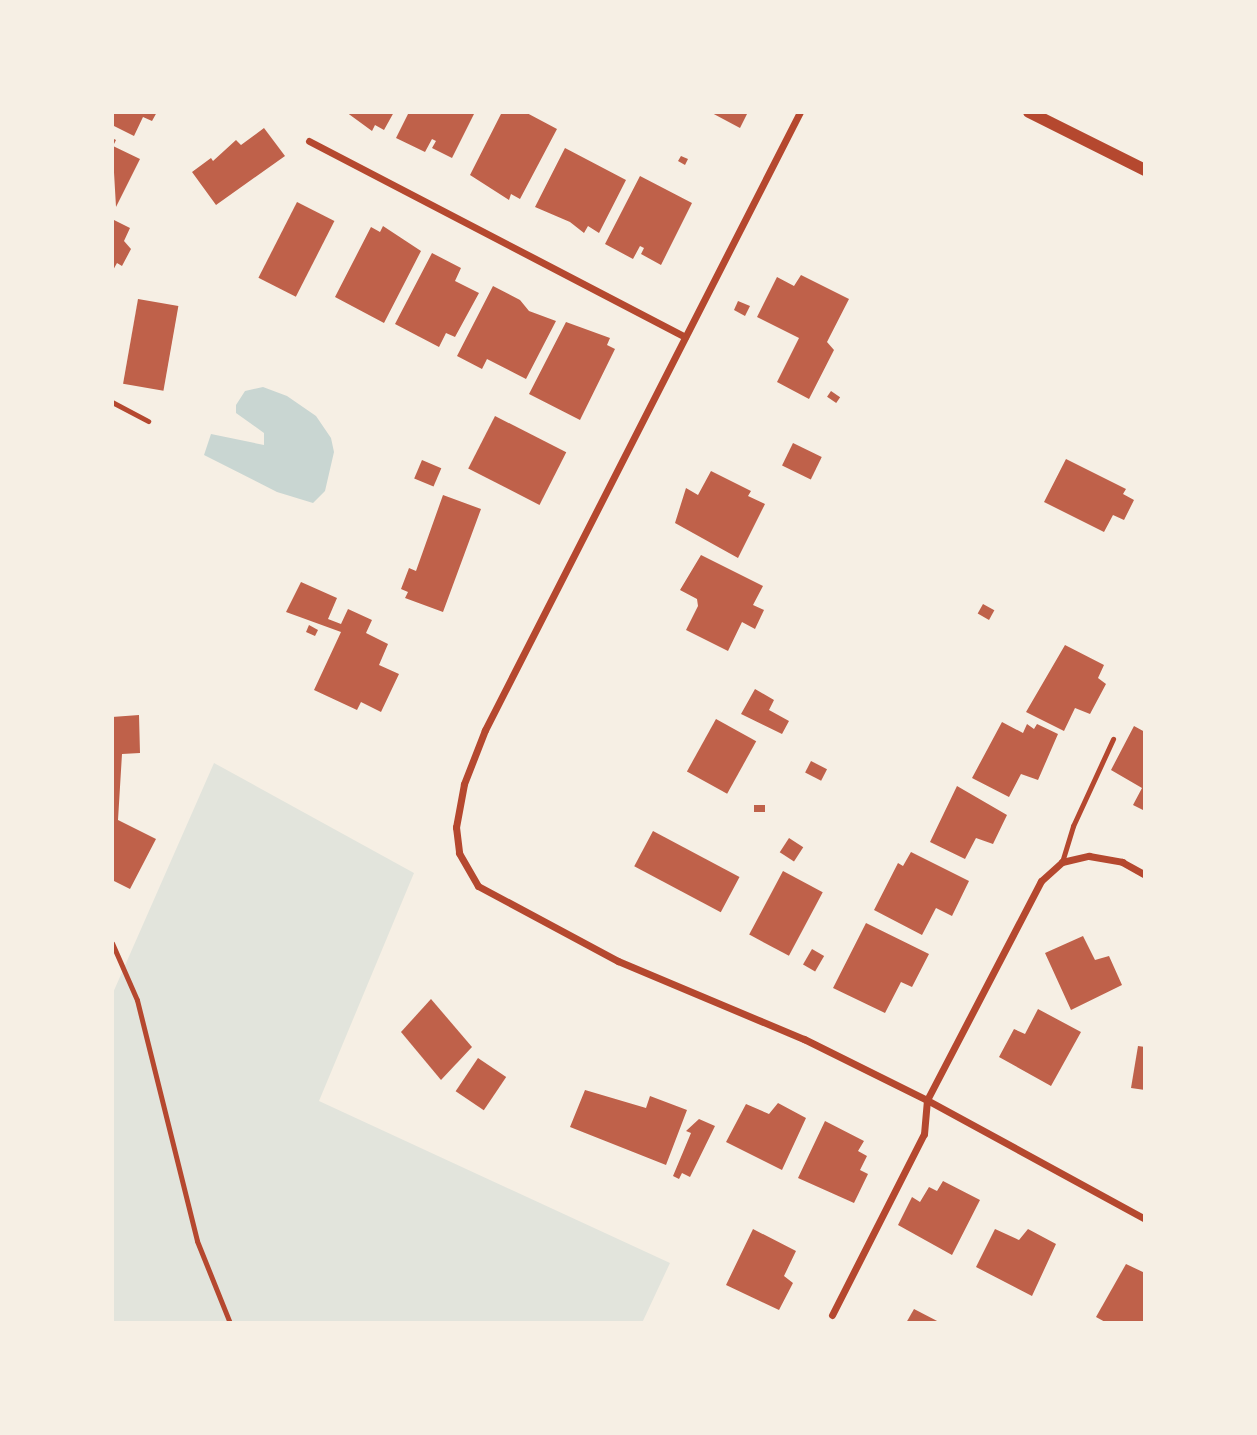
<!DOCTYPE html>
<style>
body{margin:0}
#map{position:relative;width:1257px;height:1435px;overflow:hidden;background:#f6efe4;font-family:"Open Sans",sans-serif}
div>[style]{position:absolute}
.green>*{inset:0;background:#e2e4dc}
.water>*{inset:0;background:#c9d6d2}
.building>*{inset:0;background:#bf614a;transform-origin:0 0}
.service>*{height:5px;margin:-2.5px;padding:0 2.5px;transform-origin:2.5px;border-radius:2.5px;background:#b5482f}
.minor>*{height:7px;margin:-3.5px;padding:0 3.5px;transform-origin:3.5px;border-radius:3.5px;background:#b5482f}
.tertiary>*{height:12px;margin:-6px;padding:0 6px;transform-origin:6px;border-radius:6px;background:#b5482f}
span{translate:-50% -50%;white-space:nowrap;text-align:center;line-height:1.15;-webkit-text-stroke:7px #f6efe4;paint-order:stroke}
.frame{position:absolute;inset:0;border:114px solid #f6efe4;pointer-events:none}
</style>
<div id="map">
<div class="green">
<div style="clip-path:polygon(214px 763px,414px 873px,319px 1101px,670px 1263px,642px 1323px,112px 1323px,112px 995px)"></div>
</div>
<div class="water">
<div style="clip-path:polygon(263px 387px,287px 396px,316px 416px,331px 438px,334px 452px,325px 491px,313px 503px,277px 492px,204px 455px,211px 434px,264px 445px,264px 433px,236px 413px,236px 405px,245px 391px)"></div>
</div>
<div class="building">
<div style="clip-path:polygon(112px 112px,157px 112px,152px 121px,143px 117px,134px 136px,112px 125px)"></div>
<div style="clip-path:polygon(346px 112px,394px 112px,384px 130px,375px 125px,372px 131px)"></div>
<div style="clip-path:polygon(409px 112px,475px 112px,452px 158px,432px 148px,436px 141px,432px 139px,425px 152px,396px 138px)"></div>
<div style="clip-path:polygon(502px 112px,525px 112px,557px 129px,520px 199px,511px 194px,509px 200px,470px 175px)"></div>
<div style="clip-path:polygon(710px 112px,748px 112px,740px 128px)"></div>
<div style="clip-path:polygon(264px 128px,285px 156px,216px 205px,192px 172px,211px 158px,213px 161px,236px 140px,241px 145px)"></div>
<div style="clip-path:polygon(112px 138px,116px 140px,113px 146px,140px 159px,116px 207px)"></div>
<div style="clip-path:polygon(565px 148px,626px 180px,599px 233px,588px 226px,584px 233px,570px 222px,535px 207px)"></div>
<div style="clip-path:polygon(681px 156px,688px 159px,685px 165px,678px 161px)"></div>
<div style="clip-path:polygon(640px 176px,692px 203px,661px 265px,641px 254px,644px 248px,640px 246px,633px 259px,605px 244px)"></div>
<div style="left:297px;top:202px;width:42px;height:85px;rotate:27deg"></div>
<div style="clip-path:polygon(112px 219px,130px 228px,124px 241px,131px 249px,122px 266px,117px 263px,112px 272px)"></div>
<div style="clip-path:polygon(383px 226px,421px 251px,384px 323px,335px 297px,371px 227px,380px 232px)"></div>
<div style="clip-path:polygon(432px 253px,461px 268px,455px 281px,479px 293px,455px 337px,446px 333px,439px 347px,395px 324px)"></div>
<div style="clip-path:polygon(801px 275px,849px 299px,827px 342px,834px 350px,809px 399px,777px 382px,799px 338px,757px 317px,777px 277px,794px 286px)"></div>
<div style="clip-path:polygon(493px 286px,520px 300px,529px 311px,556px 321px,526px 379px,487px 359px,482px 369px,457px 356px)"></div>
<div style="left:138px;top:299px;width:41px;height:86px;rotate:10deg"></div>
<div style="clip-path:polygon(738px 301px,750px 306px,745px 316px,734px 310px)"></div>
<div style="clip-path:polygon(566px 322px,610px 338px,607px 345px,615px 349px,580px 420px,529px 394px)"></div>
<div style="left:831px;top:391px;width:11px;height:7px;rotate:34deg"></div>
<div style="left:495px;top:416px;width:80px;height:59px;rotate:27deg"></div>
<div style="left:793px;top:443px;width:32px;height:25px;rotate:26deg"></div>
<div style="clip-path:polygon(1066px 459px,1126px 489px,1123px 494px,1134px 500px,1124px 520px,1113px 515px,1104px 532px,1044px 502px)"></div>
<div style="left:422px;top:460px;width:21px;height:20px;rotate:23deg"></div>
<div style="clip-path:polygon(711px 471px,751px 491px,748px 496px,765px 504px,738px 558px,675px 523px,686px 488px,698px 495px)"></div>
<div style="clip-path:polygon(443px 495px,481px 509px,443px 612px,405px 598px,408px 592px,401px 589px,409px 568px,416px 571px)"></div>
<div style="clip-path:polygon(701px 555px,763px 586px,753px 605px,764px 610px,755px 629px,742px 622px,728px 651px,686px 630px,698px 606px,697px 599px,680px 590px)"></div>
<div style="clip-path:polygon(301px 582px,337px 598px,328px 619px,341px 624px,348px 609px,372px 620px,366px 633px,388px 644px,379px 665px,399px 674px,381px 712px,361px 702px,357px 710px,314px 690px,341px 632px,286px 612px)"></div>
<div style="left:983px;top:604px;width:13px;height:11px;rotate:29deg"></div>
<div style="clip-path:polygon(309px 625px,318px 630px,315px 636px,306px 632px)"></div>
<div style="clip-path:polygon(1065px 645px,1104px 665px,1098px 678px,1106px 684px,1090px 714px,1075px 708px,1064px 731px,1026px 712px)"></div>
<div style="clip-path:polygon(755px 689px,774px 700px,769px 710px,789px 721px,782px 734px,741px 714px)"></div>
<div style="clip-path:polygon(139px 715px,140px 753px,122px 754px,118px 820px,156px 839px,130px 889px,112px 880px,112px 717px)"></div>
<div style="left:716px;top:719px;width:46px;height:60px;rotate:29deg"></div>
<div style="clip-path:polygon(1002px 722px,1023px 733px,1027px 724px,1034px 729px,1037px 724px,1058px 734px,1038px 780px,1021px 774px,1009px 797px,972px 778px)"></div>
<div style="clip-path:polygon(1134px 726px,1145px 732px,1145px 811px,1133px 805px,1142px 788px,1111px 770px)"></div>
<div style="left:811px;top:761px;width:18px;height:13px;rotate:27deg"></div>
<div style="clip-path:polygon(957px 786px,1007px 815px,993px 844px,976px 838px,965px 859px,930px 842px)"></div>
<div style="left:754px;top:805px;width:11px;height:7px"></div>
<div style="left:653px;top:831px;width:98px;height:40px;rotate:28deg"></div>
<div style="left:789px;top:838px;width:17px;height:17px;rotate:33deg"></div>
<div style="clip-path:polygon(911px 852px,969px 881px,952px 916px,936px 908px,922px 935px,874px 910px,898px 863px,903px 866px)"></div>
<div style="left:783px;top:871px;width:45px;height:72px;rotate:28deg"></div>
<div style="clip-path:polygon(866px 923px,929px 954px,912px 987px,901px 982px,885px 1013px,833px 988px)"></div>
<div style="clip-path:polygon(1083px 936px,1095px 960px,1109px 956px,1122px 985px,1071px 1010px,1045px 953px)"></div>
<div style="left:812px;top:949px;width:14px;height:18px;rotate:30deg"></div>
<div style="clip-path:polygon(431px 999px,472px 1047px,441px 1080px,401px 1032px)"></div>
<div style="clip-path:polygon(1038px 1009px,1081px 1032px,1051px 1086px,999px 1057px,1014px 1029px,1025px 1034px)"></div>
<div style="clip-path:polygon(1138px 1046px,1145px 1047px,1145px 1090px,1131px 1088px)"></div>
<div style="left:478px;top:1058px;width:34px;height:40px;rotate:34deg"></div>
<div style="clip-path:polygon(585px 1090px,646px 1108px,650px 1096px,687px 1110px,666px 1165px,570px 1127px)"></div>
<div style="clip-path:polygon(778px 1103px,806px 1118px,782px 1170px,726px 1142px,746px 1104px,769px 1114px)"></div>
<div style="clip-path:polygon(699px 1119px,715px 1126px,690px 1177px,682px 1173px,679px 1179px,673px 1176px,691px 1133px,686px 1131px)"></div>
<div style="clip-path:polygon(825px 1121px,864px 1141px,858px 1151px,867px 1156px,860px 1170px,868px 1174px,854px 1203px,798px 1178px)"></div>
<div style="clip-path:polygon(943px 1181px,980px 1200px,952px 1255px,898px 1225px,912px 1197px,920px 1202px,929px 1187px,937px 1191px)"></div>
<div style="clip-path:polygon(753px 1229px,796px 1251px,784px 1276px,793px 1283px,779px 1310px,726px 1285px)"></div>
<div style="clip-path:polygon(995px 1229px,1019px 1240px,1028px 1229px,1056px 1244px,1032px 1296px,976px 1267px)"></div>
<div style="clip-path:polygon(1126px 1264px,1145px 1273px,1145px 1323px,1107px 1323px,1096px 1317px)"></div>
<div style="clip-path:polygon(914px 1309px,941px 1323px,906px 1323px)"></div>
</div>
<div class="service">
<div style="left:112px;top:402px;width:41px;rotate:27.8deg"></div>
<div style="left:1062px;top:862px;width:38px;rotate:-73deg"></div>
<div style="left:1073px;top:826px;width:96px;rotate:-65.3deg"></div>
<div style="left:112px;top:943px;width:62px;rotate:66.3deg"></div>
<div style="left:137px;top:1000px;width:248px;rotate:76deg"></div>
<div style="left:197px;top:1241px;width:88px;rotate:68.1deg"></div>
</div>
<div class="minor">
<div style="left:800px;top:112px;width:694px;rotate:117.01deg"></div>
<div style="left:485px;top:730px;width:58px;rotate:111.3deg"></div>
<div style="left:464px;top:784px;width:44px;rotate:100.5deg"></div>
<div style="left:456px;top:827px;width:26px;rotate:83deg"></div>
<div style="left:459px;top:853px;width:38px;rotate:60deg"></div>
<div style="left:478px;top:886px;width:159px;rotate:28.2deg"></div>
<div style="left:618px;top:961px;width:202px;rotate:22.8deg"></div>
<div style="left:804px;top:1039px;width:137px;rotate:26.4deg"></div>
<div style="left:927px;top:1100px;width:248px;rotate:28.6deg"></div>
<div style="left:309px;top:141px;width:424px;rotate:27.5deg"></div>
<div style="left:832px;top:1315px;width:203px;rotate:-63.1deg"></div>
<div style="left:924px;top:1134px;width:34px;rotate:-85deg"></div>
<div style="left:927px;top:1100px;width:247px;rotate:-62.5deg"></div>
<div style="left:1041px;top:881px;width:28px;rotate:-42deg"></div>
<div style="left:1062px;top:862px;width:28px;rotate:-13deg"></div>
<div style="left:1089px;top:856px;width:34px;rotate:10deg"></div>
<div style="left:1122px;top:862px;width:26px;rotate:29deg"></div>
</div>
<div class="tertiary">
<div style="left:1029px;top:112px;width:130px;rotate:26.6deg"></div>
</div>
<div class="frame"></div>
</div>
